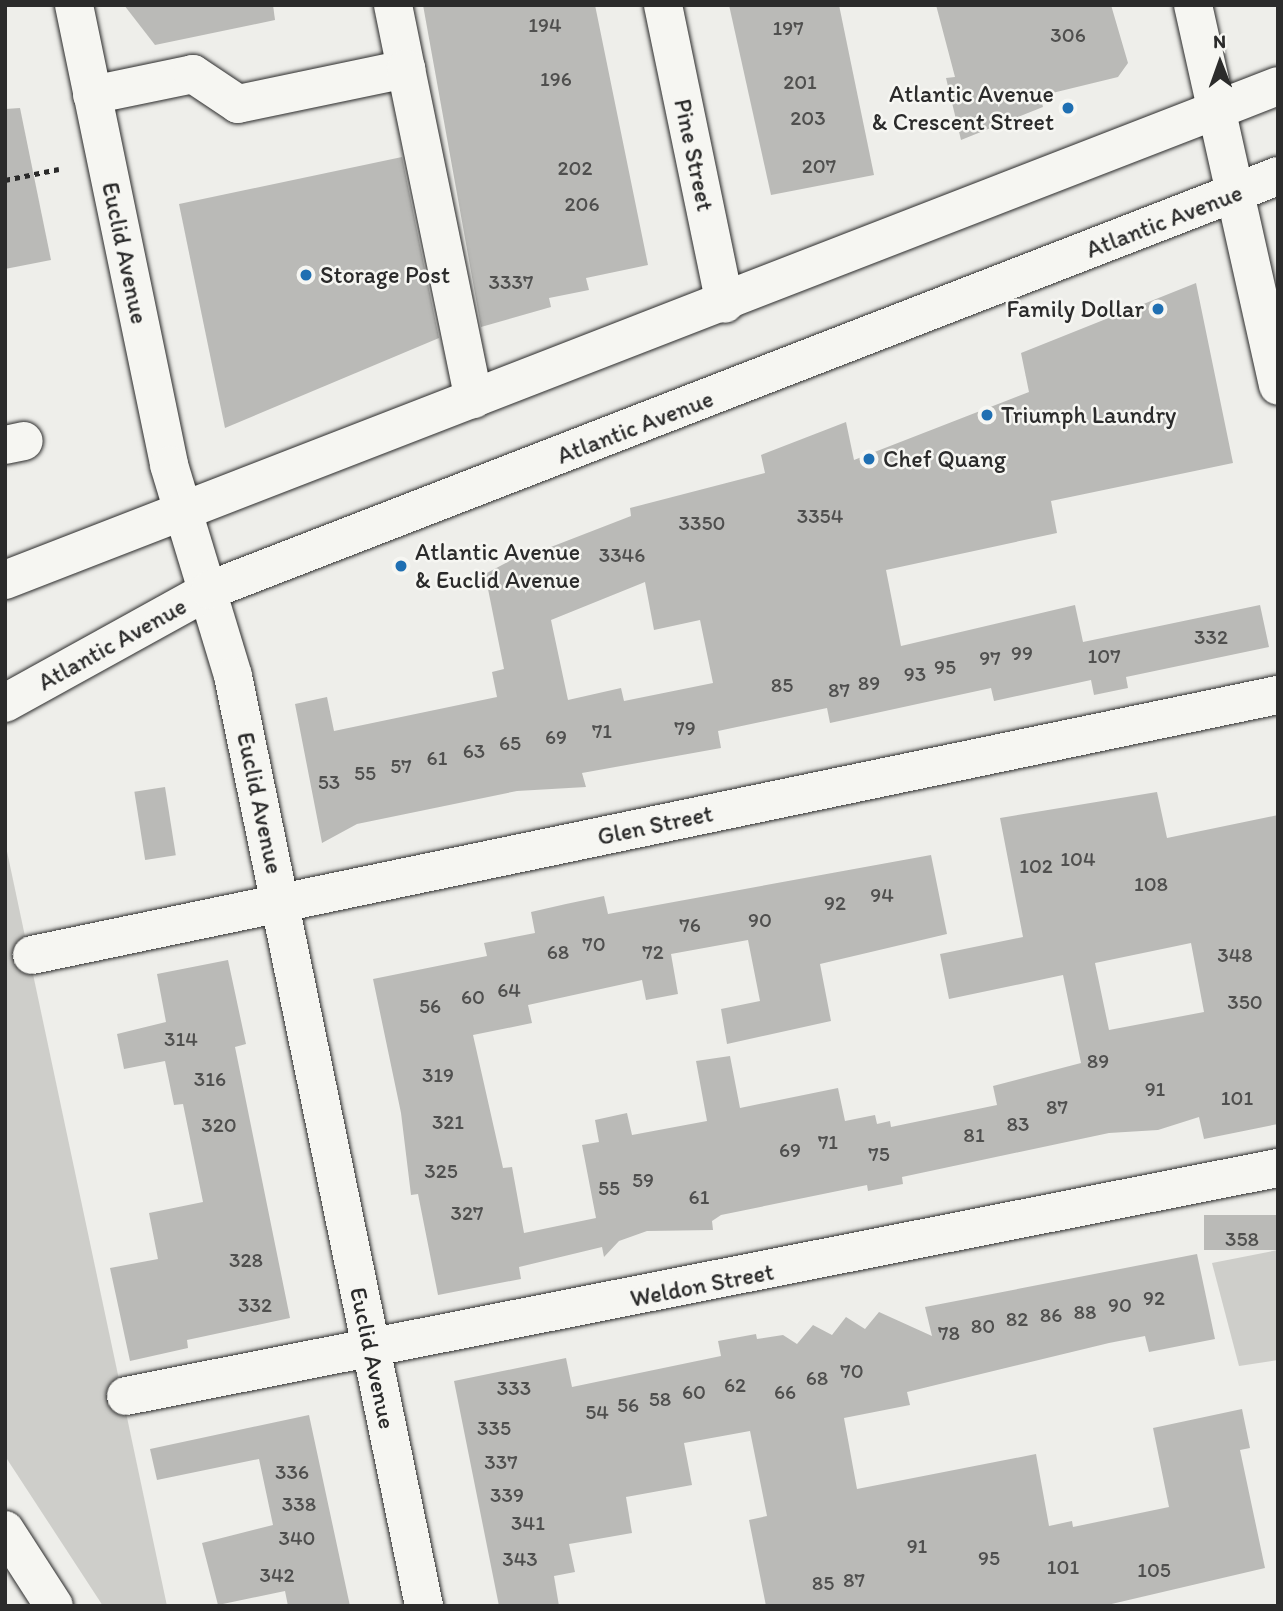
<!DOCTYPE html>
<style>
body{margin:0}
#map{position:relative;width:1283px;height:1611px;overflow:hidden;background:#eeeeea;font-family:Itim,sans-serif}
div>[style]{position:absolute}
.green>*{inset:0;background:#cececa}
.building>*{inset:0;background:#babab7;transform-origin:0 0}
.path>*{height:4.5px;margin-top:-2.25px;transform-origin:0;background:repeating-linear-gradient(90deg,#2b2b2b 0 5px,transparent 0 10px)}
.roads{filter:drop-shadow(0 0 2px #2b2b2b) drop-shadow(0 0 2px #2b2b2b)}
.minor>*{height:38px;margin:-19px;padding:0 19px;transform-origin:19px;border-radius:19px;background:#f6f6f2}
.major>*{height:38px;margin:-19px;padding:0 19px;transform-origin:19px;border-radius:19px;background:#f6f6f2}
.dots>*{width:19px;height:19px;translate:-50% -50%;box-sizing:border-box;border:4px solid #f6f6f2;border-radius:50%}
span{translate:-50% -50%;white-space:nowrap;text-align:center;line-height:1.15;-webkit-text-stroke:5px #f6f6f2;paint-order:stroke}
.number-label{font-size:21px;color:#4f4f4e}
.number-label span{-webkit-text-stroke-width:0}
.poi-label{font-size:24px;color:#2b2b2b}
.right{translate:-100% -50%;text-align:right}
.left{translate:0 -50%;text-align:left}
.street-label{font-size:24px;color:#2b2b2b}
.frame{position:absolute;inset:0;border:7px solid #2b2b2b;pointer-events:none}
.north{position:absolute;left:1185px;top:28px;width:70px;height:70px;-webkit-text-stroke:5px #f6f6f2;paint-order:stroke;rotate:359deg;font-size:19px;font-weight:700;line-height:28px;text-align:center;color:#2b2b2b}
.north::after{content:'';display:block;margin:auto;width:24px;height:32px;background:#2b2b2b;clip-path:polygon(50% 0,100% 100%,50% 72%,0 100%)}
</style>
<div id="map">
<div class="green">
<div style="clip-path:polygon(5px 842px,167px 1606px,103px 1606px,5px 1456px)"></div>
<div style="clip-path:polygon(1278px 1250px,1278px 1360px,1239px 1366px,1212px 1263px)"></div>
</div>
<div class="building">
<div style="clip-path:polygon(124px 5px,273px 5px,275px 20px,155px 45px)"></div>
<div style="clip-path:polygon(423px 5px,595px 5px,648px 265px,586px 278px,589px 290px,549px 298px,551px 307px,481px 327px)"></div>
<div style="clip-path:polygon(729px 5px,839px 5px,874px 175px,771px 195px)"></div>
<div style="clip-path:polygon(936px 5px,1111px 5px,1128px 63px,1118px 77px,1040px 96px,1043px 107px,961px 140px,946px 78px,955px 77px)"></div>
<div style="clip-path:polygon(20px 108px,51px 260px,5px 269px,5px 109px)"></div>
<div style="clip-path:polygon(402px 157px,439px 338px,225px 428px,179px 204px)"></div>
<div style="clip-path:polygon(evenodd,1196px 283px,1233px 463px,1051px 501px,1057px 533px,886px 570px,901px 646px,1075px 605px,1083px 642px,1260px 605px,1269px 647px,1126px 677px,1128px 688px,1094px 695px,1091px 680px,994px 701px,991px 688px,830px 723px,827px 708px,718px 731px,721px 748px,582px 773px,586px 787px,517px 791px,357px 824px,322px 843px,295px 704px,327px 697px,334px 731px,497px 697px,492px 672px,504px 669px,485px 574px,536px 547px,538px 552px,631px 516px,630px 508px,765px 473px,761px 455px,846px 422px,854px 460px,1029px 392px,1021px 353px,1196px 283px,645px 582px,654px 630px,700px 620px,713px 683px,624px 701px,621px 688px,568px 700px,551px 620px,645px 582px)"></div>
<div style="left:165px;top:787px;width:69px;height:31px;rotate:81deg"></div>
<div style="clip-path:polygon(evenodd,1157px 792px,1167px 838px,1278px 815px,1278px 1124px,1204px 1139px,1199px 1117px,1158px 1130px,1109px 1133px,902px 1177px,903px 1184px,868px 1191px,867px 1185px,721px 1215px,712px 1221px,713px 1230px,647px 1231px,619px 1241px,604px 1257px,602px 1247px,519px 1267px,521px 1279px,438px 1295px,418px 1194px,411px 1195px,401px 1113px,373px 979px,487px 956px,484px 943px,535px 933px,531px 912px,566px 904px,604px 896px,608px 914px,931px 855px,947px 934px,820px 964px,831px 1021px,727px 1044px,721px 1009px,760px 1001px,748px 940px,671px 954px,678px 994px,646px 1000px,642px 980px,528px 1005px,532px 1023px,473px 1035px,503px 1168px,512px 1167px,524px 1233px,596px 1218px,582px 1145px,599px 1142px,595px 1120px,627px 1113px,632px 1135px,707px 1121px,696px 1061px,730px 1056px,740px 1108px,838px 1088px,845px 1121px,875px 1115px,877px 1124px,890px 1121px,891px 1127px,997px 1105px,993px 1086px,1081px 1063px,1063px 975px,949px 999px,940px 954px,1023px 937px,1000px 818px,1157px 792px,1191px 943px,1204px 1012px,1109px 1030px,1095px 963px,1191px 943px)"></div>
<div style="clip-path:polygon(228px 960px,246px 1044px,235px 1047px,290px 1318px,187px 1340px,188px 1348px,130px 1361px,110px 1268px,158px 1259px,149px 1213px,203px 1202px,183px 1104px,174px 1105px,165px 1061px,124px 1069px,117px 1034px,166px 1022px,157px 974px)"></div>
<div style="left:1278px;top:1215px;width:35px;height:74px;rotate:90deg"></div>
<div style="clip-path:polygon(1197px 1254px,1215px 1339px,1149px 1352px,1145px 1336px,1109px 1343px,907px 1392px,910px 1405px,844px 1418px,857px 1489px,1036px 1454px,1049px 1526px,1072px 1521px,1073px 1527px,1169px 1507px,1153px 1428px,1242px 1409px,1250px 1448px,1240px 1450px,1265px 1568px,1103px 1606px,766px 1606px,749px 1520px,767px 1516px,750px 1431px,684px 1443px,692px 1485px,626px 1497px,632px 1533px,569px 1544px,575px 1572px,554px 1576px,559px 1606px,499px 1606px,454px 1381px,566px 1358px,572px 1387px,721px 1356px,718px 1341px,756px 1334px,757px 1339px,783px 1335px,797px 1344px,813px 1325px,832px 1335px,846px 1317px,865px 1329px,879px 1312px,932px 1336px,925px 1307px)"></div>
<div style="clip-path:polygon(309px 1415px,350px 1606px,288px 1606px,285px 1591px,218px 1605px,202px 1543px,273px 1525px,259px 1459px,157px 1480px,150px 1449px)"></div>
</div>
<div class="path">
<div style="left:5px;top:180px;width:55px;rotate:-11.5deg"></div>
</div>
<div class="roads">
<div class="minor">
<div style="left:74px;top:5px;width:470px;rotate:78.3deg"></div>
<div style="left:169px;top:465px;width:220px;rotate:73.1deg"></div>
<div style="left:233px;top:676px;width:949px;rotate:78.39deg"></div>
<div style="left:393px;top:5px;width:65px;rotate:78.5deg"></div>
<div style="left:663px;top:5px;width:305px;rotate:78.3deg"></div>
<div style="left:1193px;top:5px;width:390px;rotate:77.4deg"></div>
<div style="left:92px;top:95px;width:103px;rotate:-11.7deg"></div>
<div style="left:193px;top:74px;width:54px;rotate:33.7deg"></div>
<div style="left:238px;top:104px;width:172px;rotate:-11.8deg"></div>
<div style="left:406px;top:69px;width:337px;rotate:78.4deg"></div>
<div style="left:5px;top:445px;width:19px;rotate:-12deg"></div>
<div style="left:32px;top:955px;width:1273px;rotate:-11.79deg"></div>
<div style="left:126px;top:1396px;width:1174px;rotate:-11.2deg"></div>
</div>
<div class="major">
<div style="left:5px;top:580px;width:1365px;rotate:-21.21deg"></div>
<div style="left:5px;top:703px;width:234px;rotate:-28.9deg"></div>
<div style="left:210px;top:590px;width:1145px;rotate:-21.19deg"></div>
<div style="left:5px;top:1530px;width:90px;rotate:57.2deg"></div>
</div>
</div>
<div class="dots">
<div style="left:1068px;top:108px;background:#1f6fb2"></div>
<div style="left:306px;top:275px;background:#1f6fb2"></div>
<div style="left:1158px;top:309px;background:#1f6fb2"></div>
<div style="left:987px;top:415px;background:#1f6fb2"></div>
<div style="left:869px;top:459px;background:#1f6fb2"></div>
<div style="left:401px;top:566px;background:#1f6fb2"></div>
</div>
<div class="number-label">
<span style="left:545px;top:25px">194</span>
<span style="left:788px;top:28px">197</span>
<span style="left:1068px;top:35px">306</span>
<span style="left:556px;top:79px">196</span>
<span style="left:800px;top:82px">201</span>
<span style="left:808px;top:118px">203</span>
<span style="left:819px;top:166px">207</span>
<span style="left:575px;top:168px">202</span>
<span style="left:582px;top:204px">206</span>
<span style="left:511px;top:282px">3337</span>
<span style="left:820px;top:516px">3354</span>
<span style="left:702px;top:523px">3350</span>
<span style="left:622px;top:555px">3346</span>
<span style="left:1211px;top:637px">332</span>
<span style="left:1022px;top:653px">99</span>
<span style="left:1104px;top:656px">107</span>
<span style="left:990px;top:658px">97</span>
<span style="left:945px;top:667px">95</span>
<span style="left:915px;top:674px">93</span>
<span style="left:869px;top:683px">89</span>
<span style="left:782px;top:685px">85</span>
<span style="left:839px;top:690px">87</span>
<span style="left:685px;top:728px">79</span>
<span style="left:602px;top:731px">71</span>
<span style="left:556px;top:737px">69</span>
<span style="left:510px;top:743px">65</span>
<span style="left:474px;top:751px">63</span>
<span style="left:437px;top:758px">61</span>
<span style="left:401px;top:766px">57</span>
<span style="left:365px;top:773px">55</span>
<span style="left:329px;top:782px">53</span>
<span style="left:1078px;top:859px">104</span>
<span style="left:1036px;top:866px">102</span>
<span style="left:1151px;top:884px">108</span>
<span style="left:882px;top:895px">94</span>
<span style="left:835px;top:903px">92</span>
<span style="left:760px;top:920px">90</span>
<span style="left:690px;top:925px">76</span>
<span style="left:594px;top:944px">70</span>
<span style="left:558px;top:952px">68</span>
<span style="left:653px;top:952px">72</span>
<span style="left:1235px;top:955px">348</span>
<span style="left:509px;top:990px">64</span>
<span style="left:473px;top:997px">60</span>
<span style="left:1245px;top:1002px">350</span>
<span style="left:430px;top:1006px">56</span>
<span style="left:181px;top:1039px">314</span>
<span style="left:1098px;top:1061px">89</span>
<span style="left:438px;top:1075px">319</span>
<span style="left:210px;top:1079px">316</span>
<span style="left:1155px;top:1089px">91</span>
<span style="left:1237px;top:1098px">101</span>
<span style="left:1057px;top:1107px">87</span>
<span style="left:448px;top:1122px">321</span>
<span style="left:1018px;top:1124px">83</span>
<span style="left:219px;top:1125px">320</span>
<span style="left:974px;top:1135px">81</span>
<span style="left:828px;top:1142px">71</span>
<span style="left:790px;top:1150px">69</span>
<span style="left:879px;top:1154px">75</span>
<span style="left:441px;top:1171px">325</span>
<span style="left:643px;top:1180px">59</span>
<span style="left:609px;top:1188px">55</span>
<span style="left:699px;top:1197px">61</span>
<span style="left:467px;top:1213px">327</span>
<span style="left:1242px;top:1239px">358</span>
<span style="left:246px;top:1260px">328</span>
<span style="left:1154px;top:1298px">92</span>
<span style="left:255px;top:1305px">332</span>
<span style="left:1120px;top:1305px">90</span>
<span style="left:1085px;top:1312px">88</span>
<span style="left:1051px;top:1315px">86</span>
<span style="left:1017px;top:1319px">82</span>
<span style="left:983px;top:1326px">80</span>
<span style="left:949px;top:1333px">78</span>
<span style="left:852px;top:1371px">70</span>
<span style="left:817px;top:1378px">68</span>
<span style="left:735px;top:1385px">62</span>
<span style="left:514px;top:1388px">333</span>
<span style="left:694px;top:1392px">60</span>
<span style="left:785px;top:1392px">66</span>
<span style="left:660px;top:1399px">58</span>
<span style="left:628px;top:1405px">56</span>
<span style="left:597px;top:1412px">54</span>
<span style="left:494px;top:1428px">335</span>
<span style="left:501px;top:1462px">337</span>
<span style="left:292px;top:1472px">336</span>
<span style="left:507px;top:1495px">339</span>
<span style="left:299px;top:1504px">338</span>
<span style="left:528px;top:1523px">341</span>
<span style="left:297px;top:1538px">340</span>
<span style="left:917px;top:1546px">91</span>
<span style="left:989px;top:1558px">95</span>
<span style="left:520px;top:1559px">343</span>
<span style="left:1063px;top:1567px">101</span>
<span style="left:1154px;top:1570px">105</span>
<span style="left:277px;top:1575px">342</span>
<span style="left:854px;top:1580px">87</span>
<span style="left:823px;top:1583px">85</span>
</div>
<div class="poi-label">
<span class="right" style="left:1054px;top:108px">Atlantic Avenue<br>&amp; Crescent Street</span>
<span class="left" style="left:320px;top:275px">Storage Post</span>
<span class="right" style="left:1144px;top:309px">Family Dollar</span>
<span class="left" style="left:1001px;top:415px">Triumph Laundry</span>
<span class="left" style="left:883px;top:459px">Chef Quang</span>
<span class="left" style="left:415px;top:566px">Atlantic Avenue<br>&amp; Euclid Avenue</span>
</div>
<div class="street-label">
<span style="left:694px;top:155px;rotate:78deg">Pine Street</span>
<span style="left:1164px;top:221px;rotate:-21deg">Atlantic Avenue</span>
<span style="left:125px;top:253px;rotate:78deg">Euclid Avenue</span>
<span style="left:635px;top:427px;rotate:-21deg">Atlantic Avenue</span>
<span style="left:112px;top:644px;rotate:-29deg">Atlantic Avenue</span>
<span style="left:260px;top:803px;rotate:78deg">Euclid Avenue</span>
<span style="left:655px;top:825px;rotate:-12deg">Glen Street</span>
<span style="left:702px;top:1285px;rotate:-11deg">Weldon Street</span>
<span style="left:373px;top:1358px;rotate:78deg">Euclid Avenue</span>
</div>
<div class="frame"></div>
<div class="north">N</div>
</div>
